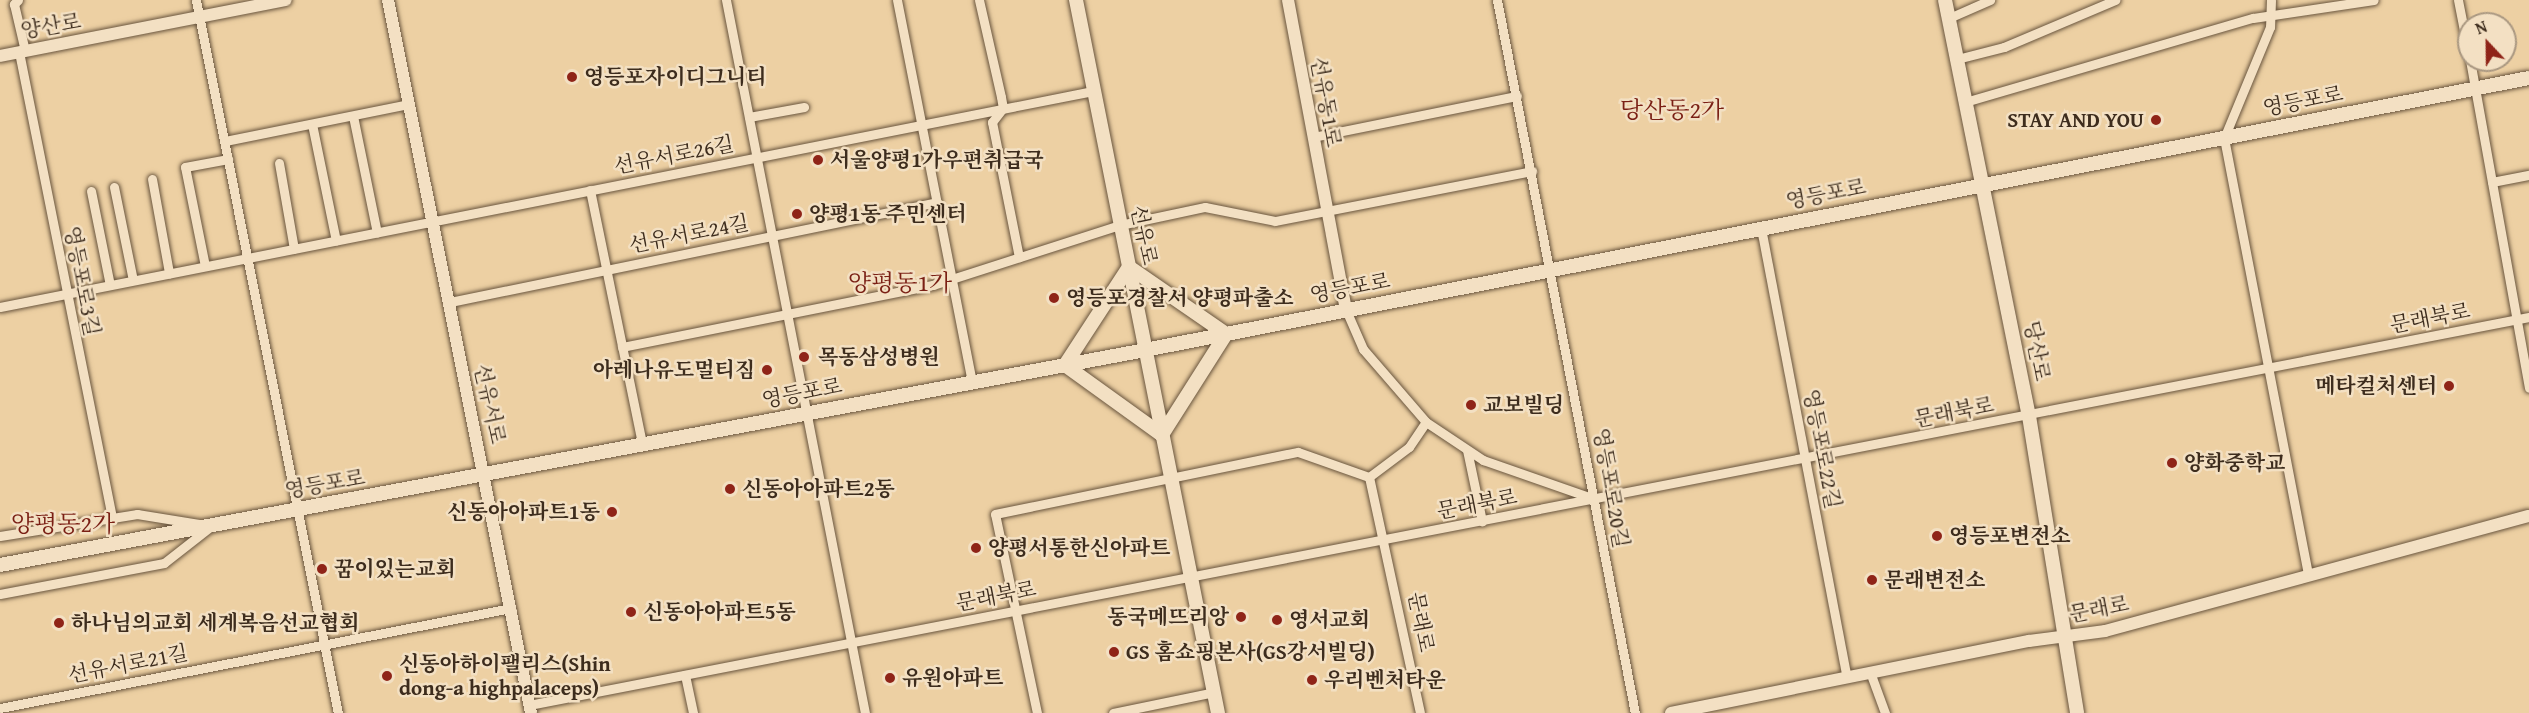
<!DOCTYPE html>
<meta charset="utf-8">
<style>
body{margin:0}
#map{position:relative;width:2529px;height:713px;overflow:hidden;background:#edd0a3;font-family:"Gentium Book Plus","Noto Serif KR",serif}
div>[style]{position:absolute}
.roads{filter:drop-shadow(0 0 2px #69553e) drop-shadow(0 0 2px #69553e)}
.minor>*{height:9px;margin:-4.5px;padding:0 4.5px;transform-origin:4.5px;border-radius:4.5px;background:#f3e0c3}
.tertiary>*{height:12px;margin:-6px;padding:0 6px;transform-origin:6px;border-radius:6px;background:#f3e0c3}
.secondary>*{height:14px;margin:-7px;padding:0 7px;transform-origin:7px;border-radius:7px;background:#f3e0c3}
.dots>*{width:16px;height:16px;translate:-50% -50%;box-sizing:border-box;border:3px solid #f3e0c3;border-radius:50%}
span{translate:-50% -50%;white-space:nowrap;text-align:center;line-height:1.15;-webkit-text-stroke:5px #f3e0c3;paint-order:stroke}
.street-label{font-size:21px;color:#3d2c1d}
.poi-label{font-size:21px;color:#3d2c1d;font-weight:700}
.left{translate:0 -50%;text-align:left}
.right{translate:-100% -50%;text-align:right}
.quarter-label{font-size:24px;color:#7a1f14}
.north{position:absolute;left:2457px;top:12px;width:60px;height:60px;box-sizing:border-box;background:#f3e0c3;border:2px solid #aa9881;border-radius:50%;rotate:338deg;font-size:16px;font-weight:700;line-height:24px;text-align:center;color:#3d2c1d}
.north::after{content:'';display:block;margin:auto;width:21px;height:27px;background:#8f2418;clip-path:polygon(50% 0,100% 100%,50% 72%,0 100%)}
</style>
<div id="map">
<div class="roads">
<div class="minor">
<div style="left:18px;top:0;width:6px;rotate:135deg"></div>
<div style="left:14px;top:4px;width:48px;rotate:76.8deg"></div>
<div style="left:196px;top:0;width:727px;rotate:78.74deg"></div>
<div style="left:726px;top:0;width:726px;rotate:78.97deg"></div>
<div style="left:897px;top:0;width:390px;rotate:78.9deg"></div>
<div style="left:979px;top:0;width:99px;rotate:77.2deg"></div>
<div style="left:1001px;top:97px;width:11px;rotate:80deg"></div>
<div style="left:1003px;top:108px;width:18px;rotate:128deg"></div>
<div style="left:992px;top:122px;width:138px;rotate:78.7deg"></div>
<div style="left:1497px;top:0;width:726px;rotate:79.05deg"></div>
<div style="left:2271px;top:0;width:27px;rotate:92deg"></div>
<div style="left:2270px;top:27px;width:120px;rotate:112.5deg"></div>
<div style="left:2224px;top:138px;width:446px;rotate:79.1deg"></div>
<div style="left:2458px;top:0;width:57px;rotate:78.9deg"></div>
<div style="left:1949px;top:18px;width:45px;rotate:-23.7deg"></div>
<div style="left:19px;top:52px;width:474px;rotate:78.7deg"></div>
<div style="left:1957px;top:59px;width:49px;rotate:-14.3deg"></div>
<div style="left:2004px;top:47px;width:121px;rotate:-22.9deg"></div>
<div style="left:2470px;top:60px;width:333px;rotate:79.8deg"></div>
<div style="left:1965px;top:102px;width:300px;rotate:-16.3deg"></div>
<div style="left:2253px;top:18px;width:122px;rotate:-8.5deg"></div>
<div style="left:353px;top:116px;width:119px;rotate:78.4deg"></div>
<div style="left:749px;top:117px;width:56px;rotate:-10.3deg"></div>
<div style="left:312px;top:124px;width:119px;rotate:78.4deg"></div>
<div style="left:1313px;top:137px;width:208px;rotate:-11.4deg"></div>
<div style="left:225px;top:141px;width:188px;rotate:-11.4deg"></div>
<div style="left:279px;top:163px;width:87px;rotate:80.1deg"></div>
<div style="left:152px;top:179px;width:96px;rotate:79.7deg"></div>
<div style="left:2492px;top:182px;width:38px;rotate:-11deg"></div>
<div style="left:114px;top:187px;width:95px;rotate:78.5deg"></div>
<div style="left:590px;top:190px;width:259px;rotate:78.4deg"></div>
<div style="left:91px;top:191px;width:96px;rotate:78.6deg"></div>
<div style="left:1761px;top:228px;width:457px;rotate:79.2deg"></div>
<div style="left:205px;top:266px;width:101px;rotate:-101.4deg"></div>
<div style="left:185px;top:167px;width:44px;rotate:-10.5deg"></div>
<div style="left:450px;top:302px;width:497px;rotate:-11.6deg"></div>
<div style="left:0;top:307px;width:1114px;rotate:-11.18deg"></div>
<div style="left:1346px;top:310px;width:43px;rotate:66.4deg"></div>
<div style="left:1363px;top:349px;width:96px;rotate:49.2deg"></div>
<div style="left:1426px;top:422px;width:69px;rotate:33.7deg"></div>
<div style="left:1483px;top:460px;width:119px;rotate:19.2deg"></div>
<div style="left:622px;top:347px;width:317px;rotate:-11.3deg"></div>
<div style="left:933px;top:285px;width:196px;rotate:-17.8deg"></div>
<div style="left:1120px;top:225px;width:87px;rotate:-12deg"></div>
<div style="left:1205px;top:207px;width:71px;rotate:11.3deg"></div>
<div style="left:1275px;top:221px;width:262px;rotate:-11deg"></div>
<div style="left:1467px;top:450px;width:73px;rotate:78.1deg"></div>
<div style="left:1369px;top:477px;width:241px;rotate:77.8deg"></div>
<div style="left:1369px;top:477px;width:50px;rotate:-36.9deg"></div>
<div style="left:1409px;top:447px;width:30px;rotate:-56deg"></div>
<div style="left:0;top:536px;width:139px;rotate:-9.1deg"></div>
<div style="left:137px;top:514px;width:69px;rotate:9.2deg"></div>
<div style="left:0;top:594px;width:167px;rotate:-10.7deg"></div>
<div style="left:164px;top:563px;width:58px;rotate:-38deg"></div>
<div style="left:1870px;top:672px;width:44px;rotate:69.9deg"></div>
<div style="left:685px;top:675px;width:39px;rotate:78deg"></div>
<div style="left:529px;top:705px;width:2037px;rotate:-10.98deg"></div>
<div style="left:0;top:708px;width:521px;rotate:-11.07deg"></div>
<div style="left:1037px;top:713px;width:203px;rotate:-101.9deg"></div>
<div style="left:995px;top:514px;width:309px;rotate:-11.6deg"></div>
<div style="left:1298px;top:452px;width:75px;rotate:19.4deg"></div>
<div style="left:1113px;top:713px;width:103px;rotate:-11.7deg"></div>
</div>
<div class="tertiary">
<div style="left:388px;top:0;width:727px;rotate:78.66deg"></div>
<div style="left:1288px;top:0;width:315px;rotate:79.4deg"></div>
<div style="left:0;top:56px;width:291px;rotate:-11.1deg"></div>
<div style="left:1671px;top:713px;width:365px;rotate:-11.4deg"></div>
<div style="left:2029px;top:641px;width:77px;rotate:-7.5deg"></div>
<div style="left:2105px;top:631px;width:439px;rotate:-15.2deg"></div>
</div>
<div class="secondary">
<div style="left:1076px;top:0;width:727px;rotate:78.74deg"></div>
<div style="left:1945px;top:0;width:424px;rotate:78.6deg"></div>
<div style="left:2029px;top:416px;width:301px;rotate:80.8deg"></div>
<div style="left:1129px;top:267px;width:118px;rotate:34.6deg"></div>
<div style="left:1226px;top:334px;width:120px;rotate:122.4deg"></div>
<div style="left:1162px;top:435px;width:120px;rotate:-144.2deg"></div>
<div style="left:1065px;top:365px;width:117px;rotate:-56.9deg"></div>
<div style="left:0;top:565px;width:1165px;rotate:-10.63deg"></div>
<div style="left:1145px;top:350px;width:1410px;rotate:-11.12deg"></div>
</div>
</div>
<div class="dots">
<div style="left:572px;top:77px;background:#8f2418"></div>
<div style="left:2156px;top:120px;background:#8f2418"></div>
<div style="left:818px;top:160px;background:#8f2418"></div>
<div style="left:797px;top:214px;background:#8f2418"></div>
<div style="left:1054px;top:298px;background:#8f2418"></div>
<div style="left:804px;top:357px;background:#8f2418"></div>
<div style="left:767px;top:370px;background:#8f2418"></div>
<div style="left:2449px;top:386px;background:#8f2418"></div>
<div style="left:1471px;top:405px;background:#8f2418"></div>
<div style="left:2172px;top:463px;background:#8f2418"></div>
<div style="left:730px;top:489px;background:#8f2418"></div>
<div style="left:612px;top:512px;background:#8f2418"></div>
<div style="left:1937px;top:536px;background:#8f2418"></div>
<div style="left:976px;top:548px;background:#8f2418"></div>
<div style="left:322px;top:569px;background:#8f2418"></div>
<div style="left:1872px;top:580px;background:#8f2418"></div>
<div style="left:631px;top:612px;background:#8f2418"></div>
<div style="left:1241px;top:617px;background:#8f2418"></div>
<div style="left:1277px;top:620px;background:#8f2418"></div>
<div style="left:59px;top:623px;background:#8f2418"></div>
<div style="left:1114px;top:652px;background:#8f2418"></div>
<div style="left:387px;top:676px;background:#8f2418"></div>
<div style="left:890px;top:678px;background:#8f2418"></div>
<div style="left:1312px;top:680px;background:#8f2418"></div>
</div>
<div class="street-label">
<span style="left:51px;top:26px;rotate:-10deg">양산로</span>
<span style="left:2303px;top:101px;rotate:-11deg">영등포로</span>
<span style="left:1326px;top:102px;rotate:80deg">선유동1로</span>
<span style="left:674px;top:155px;rotate:-11deg">선유서로26길</span>
<span style="left:1826px;top:194px;rotate:-11deg">영등포로</span>
<span style="left:689px;top:234px;rotate:-11deg">선유서로24길</span>
<span style="left:1144px;top:235px;rotate:78deg">선유로</span>
<span style="left:82px;top:281px;rotate:79deg">영등포로3길</span>
<span style="left:1350px;top:288px;rotate:-11deg">영등포로</span>
<span style="left:2430px;top:318px;rotate:-11deg">문래북로</span>
<span style="left:2037px;top:351px;rotate:79deg">당산로</span>
<span style="left:802px;top:393px;rotate:-11deg">영등포로</span>
<span style="left:490px;top:404px;rotate:78deg">선유서로</span>
<span style="left:1954px;top:412px;rotate:-11deg">문래북로</span>
<span style="left:1822px;top:449px;rotate:79deg">영등포로22길</span>
<span style="left:325px;top:484px;rotate:-10deg">영등포로</span>
<span style="left:1611px;top:488px;rotate:80deg">영등포로20길</span>
<span style="left:1477px;top:504px;rotate:-11deg">문래북로</span>
<span style="left:996px;top:596px;rotate:-11deg">문래북로</span>
<span style="left:2099px;top:609px;rotate:-11deg">문래로</span>
<span style="left:1421px;top:622px;rotate:79deg">문래로</span>
<span style="left:128px;top:664px;rotate:-11deg">선유서로21길</span>
</div>
<div class="poi-label">
<span class="left" style="left:584px;top:77px">영등포자이디그니티</span>
<span class="right" style="left:2144px;top:120px">STAY AND YOU</span>
<span class="left" style="left:830px;top:160px">서울양평1가우편취급국</span>
<span class="left" style="left:809px;top:214px">양평1동 주민센터</span>
<span class="left" style="left:1066px;top:298px">영등포경찰서 양평파출소</span>
<span class="left" style="left:818px;top:357px">목동삼성병원</span>
<span class="right" style="left:755px;top:370px">아레나유도멀티짐</span>
<span class="right" style="left:2437px;top:386px">메타컬처센터</span>
<span class="left" style="left:1483px;top:405px">교보빌딩</span>
<span class="left" style="left:2184px;top:463px">양화중학교</span>
<span class="left" style="left:742px;top:489px">신동아아파트2동</span>
<span class="right" style="left:600px;top:512px">신동아아파트1동</span>
<span class="left" style="left:1949px;top:536px">영등포변전소</span>
<span class="left" style="left:988px;top:548px">양평서통한신아파트</span>
<span class="left" style="left:334px;top:569px">꿈이있는교회</span>
<span class="left" style="left:1884px;top:580px">문래변전소</span>
<span class="left" style="left:643px;top:612px">신동아아파트5동</span>
<span class="right" style="left:1229px;top:617px">동국메뜨리앙</span>
<span class="left" style="left:1289px;top:620px">영서교회</span>
<span class="left" style="left:71px;top:623px">하나님의교회 세계복음선교협회</span>
<span class="left" style="left:1126px;top:652px">GS 홈쇼핑본사(GS강서빌딩)</span>
<span class="left" style="left:399px;top:676px">신동아하이팰리스(Shin<br>dong-a highpalaceps)</span>
<span class="left" style="left:902px;top:678px">유원아파트</span>
<span class="left" style="left:1324px;top:680px">우리벤처타운</span>
</div>
<div class="quarter-label">
<span style="left:1672px;top:110px">당산동2가</span>
<span style="left:900px;top:283px">양평동1가</span>
<span style="left:63px;top:524px">양평동2가</span>
</div>
<div class="north">N</div>
</div>
